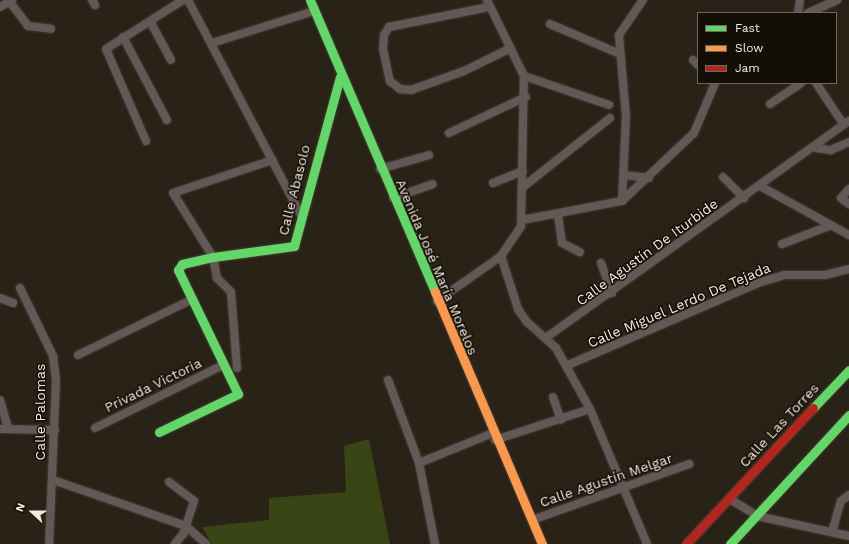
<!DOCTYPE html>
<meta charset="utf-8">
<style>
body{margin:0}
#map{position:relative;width:849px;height:544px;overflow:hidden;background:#292217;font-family:"Work Sans",sans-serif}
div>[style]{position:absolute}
.green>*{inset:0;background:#394514}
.roads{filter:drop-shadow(0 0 1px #443d35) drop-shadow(0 0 1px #443d35)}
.street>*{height:8px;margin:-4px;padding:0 4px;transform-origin:4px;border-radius:4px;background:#645857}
.fast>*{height:9px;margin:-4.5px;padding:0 4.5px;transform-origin:4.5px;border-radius:4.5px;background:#63d668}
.slow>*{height:9px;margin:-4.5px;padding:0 4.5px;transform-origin:4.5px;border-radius:4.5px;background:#ff974d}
.jam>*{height:9px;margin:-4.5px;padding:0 4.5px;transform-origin:4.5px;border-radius:4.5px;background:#b3261e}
span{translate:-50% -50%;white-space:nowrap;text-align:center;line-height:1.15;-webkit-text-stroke:3px #140f06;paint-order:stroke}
.street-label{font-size:14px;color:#f3ebde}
.legend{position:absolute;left:697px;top:12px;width:140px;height:72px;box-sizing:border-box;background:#140f06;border:1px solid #6d675c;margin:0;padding:5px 7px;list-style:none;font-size:12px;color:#f3ebde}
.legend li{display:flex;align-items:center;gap:8px;height:20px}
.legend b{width:20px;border:1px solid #6d675c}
.north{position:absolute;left:12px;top:492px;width:40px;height:40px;-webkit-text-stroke:3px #140f06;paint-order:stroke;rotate:291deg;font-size:11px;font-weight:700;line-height:16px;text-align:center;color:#f3ebde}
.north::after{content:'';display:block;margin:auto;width:14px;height:18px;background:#f3ebde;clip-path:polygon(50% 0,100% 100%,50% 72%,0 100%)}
</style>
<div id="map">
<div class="green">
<div style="clip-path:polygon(369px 439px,390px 544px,212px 544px,202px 527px,269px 520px,269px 498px,346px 492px,344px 446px)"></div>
</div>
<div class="roads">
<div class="street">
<div style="left:92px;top:0;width:6px;rotate:59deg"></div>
<div style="left:188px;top:0;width:243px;rotate:62.3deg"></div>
<div style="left:10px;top:2px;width:30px;rotate:53deg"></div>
<div style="left:28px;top:26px;width:23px;rotate:7deg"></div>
<div style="left:0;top:7px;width:14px;rotate:-30deg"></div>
<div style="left:489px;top:7px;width:102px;rotate:168.7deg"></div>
<div style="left:389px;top:27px;width:9px;rotate:122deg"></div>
<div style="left:384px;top:35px;width:14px;rotate:94deg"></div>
<div style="left:383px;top:49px;width:33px;rotate:78deg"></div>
<div style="left:390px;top:81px;width:13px;rotate:39deg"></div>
<div style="left:400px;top:89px;width:11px;rotate:5deg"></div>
<div style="left:411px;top:90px;width:56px;rotate:-19.7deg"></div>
<div style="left:464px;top:71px;width:52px;rotate:-26.1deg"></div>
<div style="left:798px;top:13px;width:13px;rotate:-81deg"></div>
<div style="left:808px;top:13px;width:32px;rotate:-24deg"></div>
<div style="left:150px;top:21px;width:44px;rotate:61.7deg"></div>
<div style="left:550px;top:24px;width:76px;rotate:23.2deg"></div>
<div style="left:123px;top:37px;width:94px;rotate:62.1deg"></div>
<div style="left:212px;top:43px;width:107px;rotate:-17.4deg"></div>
<div style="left:693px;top:60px;width:7px;rotate:45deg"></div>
<div style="left:524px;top:76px;width:90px;rotate:18.8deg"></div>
<div style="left:816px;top:83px;width:50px;rotate:56.3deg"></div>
<div style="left:770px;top:104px;width:37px;rotate:-34deg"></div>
<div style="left:449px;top:133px;width:85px;rotate:-25.1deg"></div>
<div style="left:146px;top:141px;width:100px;rotate:-113.5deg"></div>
<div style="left:106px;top:49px;width:91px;rotate:-32.5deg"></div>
<div style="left:816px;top:148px;width:15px;rotate:8deg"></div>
<div style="left:831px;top:150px;width:20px;rotate:-24deg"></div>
<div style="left:380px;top:169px;width:51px;rotate:-15.9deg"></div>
<div style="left:624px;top:175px;width:25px;rotate:7deg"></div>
<div style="left:723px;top:177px;width:30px;rotate:45deg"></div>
<div style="left:493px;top:183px;width:32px;rotate:-22deg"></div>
<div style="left:760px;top:186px;width:102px;rotate:28.8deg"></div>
<div style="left:523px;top:187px;width:111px;rotate:-38.4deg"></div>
<div style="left:849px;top:189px;width:12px;rotate:132deg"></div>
<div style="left:841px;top:198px;width:10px;rotate:37deg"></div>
<div style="left:393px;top:198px;width:42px;rotate:-19.3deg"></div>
<div style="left:622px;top:201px;width:84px;rotate:-87.3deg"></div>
<div style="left:626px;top:117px;width:82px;rotate:-94.9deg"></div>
<div style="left:619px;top:35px;width:42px;rotate:-55.6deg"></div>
<div style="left:558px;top:215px;width:28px;rotate:82deg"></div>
<div style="left:562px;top:243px;width:20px;rotate:27deg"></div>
<div style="left:522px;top:220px;width:102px;rotate:-10.8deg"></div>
<div style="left:622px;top:201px;width:99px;rotate:-43.4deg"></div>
<div style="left:694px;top:133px;width:54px;rotate:-67.2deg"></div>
<div style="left:782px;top:244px;width:50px;rotate:-21deg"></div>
<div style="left:501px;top:256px;width:56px;rotate:72.2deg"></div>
<div style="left:518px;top:309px;width:14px;rotate:56deg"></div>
<div style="left:526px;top:321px;width:40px;rotate:42deg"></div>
<div style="left:556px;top:348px;width:70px;rotate:60.9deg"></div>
<div style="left:590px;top:409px;width:147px;rotate:67.1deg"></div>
<div style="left:601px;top:263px;width:32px;rotate:70deg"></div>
<div style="left:20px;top:288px;width:76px;rotate:64.1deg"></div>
<div style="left:53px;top:356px;width:24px;rotate:83deg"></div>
<div style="left:56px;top:380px;width:164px;rotate:92.4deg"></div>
<div style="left:0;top:298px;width:14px;rotate:21deg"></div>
<div style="left:437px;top:301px;width:78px;rotate:-35.1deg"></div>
<div style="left:501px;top:256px;width:36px;rotate:-56deg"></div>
<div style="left:521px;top:226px;width:150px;rotate:-88.9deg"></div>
<div style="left:524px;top:76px;width:85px;rotate:-116deg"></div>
<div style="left:547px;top:337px;width:371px;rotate:-35.6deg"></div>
<div style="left:78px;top:355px;width:126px;rotate:-26deg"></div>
<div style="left:568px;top:365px;width:207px;rotate:-23.3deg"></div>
<div style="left:758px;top:283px;width:27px;rotate:-17deg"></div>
<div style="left:784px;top:275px;width:41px"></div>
<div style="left:825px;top:275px;width:25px;rotate:-14deg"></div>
<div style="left:237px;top:368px;width:76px;rotate:-94.5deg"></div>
<div style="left:231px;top:292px;width:20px;rotate:-135deg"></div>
<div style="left:217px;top:278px;width:21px;rotate:-101deg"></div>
<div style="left:213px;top:257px;width:75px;rotate:-122deg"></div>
<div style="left:173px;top:193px;width:105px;rotate:-18.3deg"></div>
<div style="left:388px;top:380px;width:89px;rotate:69.5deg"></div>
<div style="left:419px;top:463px;width:83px;rotate:78.8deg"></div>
<div style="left:553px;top:397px;width:24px;rotate:71deg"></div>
<div style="left:0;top:400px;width:29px;rotate:74deg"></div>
<div style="left:95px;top:428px;width:143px;rotate:-26.2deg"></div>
<div style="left:0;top:429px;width:55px;rotate:1deg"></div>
<div style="left:495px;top:440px;width:100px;rotate:-18.1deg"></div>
<div style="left:419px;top:463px;width:80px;rotate:-22.1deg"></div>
<div style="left:53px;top:480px;width:141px;rotate:19.1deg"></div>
<div style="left:186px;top:526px;width:27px;rotate:42deg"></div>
<div style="left:169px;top:482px;width:31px;rotate:37deg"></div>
<div style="left:194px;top:501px;width:35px;rotate:108deg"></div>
<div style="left:183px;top:534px;width:13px;rotate:129deg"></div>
<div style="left:730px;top:499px;width:32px;rotate:32deg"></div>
<div style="left:757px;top:516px;width:94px;rotate:12.3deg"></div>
<div style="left:532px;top:520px;width:167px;rotate:-19.6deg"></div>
<div style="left:832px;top:532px;width:32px;rotate:-74deg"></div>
<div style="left:841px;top:501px;width:10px;rotate:-37deg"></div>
</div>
<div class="fast">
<div style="left:310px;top:0;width:318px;rotate:66.8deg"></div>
<div style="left:813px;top:408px;width:52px;rotate:-46.5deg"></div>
<div style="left:159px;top:432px;width:88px;rotate:-25.7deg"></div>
<div style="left:238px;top:394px;width:138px;rotate:-115.8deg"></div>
<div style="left:178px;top:270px;width:7px;rotate:-56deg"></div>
<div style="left:182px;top:264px;width:32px;rotate:-13deg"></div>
<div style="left:213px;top:257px;width:82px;rotate:-7.7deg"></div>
<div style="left:294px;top:246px;width:175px;rotate:-74.8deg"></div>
<div style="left:730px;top:544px;width:176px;rotate:-47.3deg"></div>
</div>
<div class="slow">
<div style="left:435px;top:292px;width:274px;rotate:67deg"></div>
</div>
<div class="jam">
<div style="left:686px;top:544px;width:186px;rotate:-47deg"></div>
</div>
</div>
<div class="street-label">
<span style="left:294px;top:190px;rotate:-76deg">Calle Abasolo</span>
<span style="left:647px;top:252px;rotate:-36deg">Calle Agustín De Iturbide</span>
<span style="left:437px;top:267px;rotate:67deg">Avenida José María Morelos</span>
<span style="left:679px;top:305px;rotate:-23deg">Calle Miguel Lerdo De Tejada</span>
<span style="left:153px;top:385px;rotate:-26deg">Privada Victoria</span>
<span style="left:40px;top:412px;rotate:-90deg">Calle Palomas</span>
<span style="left:779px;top:425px;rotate:-47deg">Calle Las Torres</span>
<span style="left:606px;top:480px;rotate:-19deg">Calle Agustín Melgar</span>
</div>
<ul class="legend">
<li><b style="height:5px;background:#63d668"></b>Fast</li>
<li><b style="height:5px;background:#ff974d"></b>Slow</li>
<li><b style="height:5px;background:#b3261e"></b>Jam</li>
</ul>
<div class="north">N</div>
</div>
